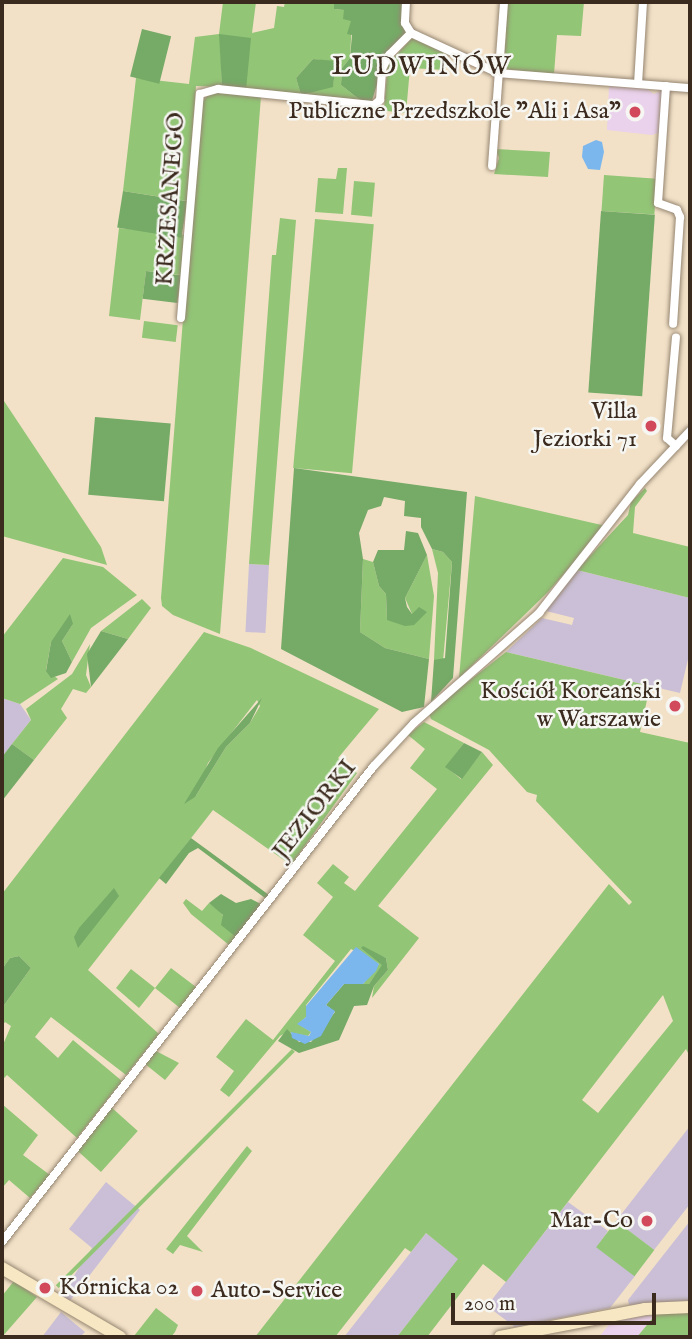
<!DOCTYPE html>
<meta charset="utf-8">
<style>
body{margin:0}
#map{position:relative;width:692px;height:1339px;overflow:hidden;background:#f2e1c7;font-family:"IM FELL English",serif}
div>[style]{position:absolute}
.built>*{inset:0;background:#ead1ec}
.industrial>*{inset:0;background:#cabfd6;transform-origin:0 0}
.green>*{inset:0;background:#92c576;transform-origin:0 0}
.forest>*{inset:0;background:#75aa67;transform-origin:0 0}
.water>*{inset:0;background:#7bb7ed}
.roads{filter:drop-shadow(0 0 2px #968672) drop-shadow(0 0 2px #968672)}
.street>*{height:8px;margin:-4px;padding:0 4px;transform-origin:4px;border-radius:4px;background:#fff}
.secondary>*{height:12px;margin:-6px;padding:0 6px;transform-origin:6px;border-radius:6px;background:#f7e8c3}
.dots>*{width:19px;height:19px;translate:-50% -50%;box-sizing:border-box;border:4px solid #f6f6f2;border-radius:50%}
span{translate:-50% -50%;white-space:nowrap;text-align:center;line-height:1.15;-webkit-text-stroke:5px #f6f6f2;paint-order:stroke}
.poi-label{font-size:24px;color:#3b2a1e}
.right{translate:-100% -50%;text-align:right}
.left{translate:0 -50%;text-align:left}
.street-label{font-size:24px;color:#3b2a1e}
.neighbourhood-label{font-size:26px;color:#3b2a1e;letter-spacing:2px}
.frame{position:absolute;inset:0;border:4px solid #3b2a1e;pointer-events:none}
.scale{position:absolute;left:451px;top:1293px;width:205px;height:32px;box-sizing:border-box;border:4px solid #3b2a1e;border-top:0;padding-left:9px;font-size:21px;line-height:24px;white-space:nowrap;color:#3b2a1e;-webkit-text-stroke:5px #f6f6f2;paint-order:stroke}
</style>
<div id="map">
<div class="built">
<div style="clip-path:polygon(609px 86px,647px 89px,654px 94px,663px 90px,661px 132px,652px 135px,607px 130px)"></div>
<div style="clip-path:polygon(656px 1314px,637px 1337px,599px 1337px,613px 1320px)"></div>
</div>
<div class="industrial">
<div style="left:249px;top:564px;width:20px;height:68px;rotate:3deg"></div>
<div style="clip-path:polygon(577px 570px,690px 598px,690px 651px,680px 693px,506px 652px,542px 618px,572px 625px,574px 618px,546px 611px)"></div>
<div style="clip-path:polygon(2px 698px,20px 704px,31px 720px,2px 757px)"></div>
<div style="clip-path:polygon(690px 1126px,690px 1204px,654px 1250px,616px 1221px)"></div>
<div style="clip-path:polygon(106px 1182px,140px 1210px,69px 1302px,60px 1297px,92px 1248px,69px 1229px)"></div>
<div style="clip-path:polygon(568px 1202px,608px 1231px,597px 1247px,635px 1276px,610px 1308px,515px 1327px,487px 1306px)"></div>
<div style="clip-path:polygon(690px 1221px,690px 1302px,629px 1305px,628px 1300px)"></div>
<div style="clip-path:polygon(426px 1233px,459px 1259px,397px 1337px,344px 1337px)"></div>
<div style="clip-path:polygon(61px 1312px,85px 1332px,80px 1337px,42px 1337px)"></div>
</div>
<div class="green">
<div style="clip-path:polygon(223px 2px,256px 2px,252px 33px,274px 28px,277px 6px,284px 7px,285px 2px,334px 2px,334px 9px,344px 10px,352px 20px,350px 58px,342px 68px,341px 85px,360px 100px,308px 95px,309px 90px,333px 86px,335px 62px,313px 59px,296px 78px,301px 95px,246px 90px,220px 34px,222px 87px,196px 86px,187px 201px,123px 191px,136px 78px,189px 84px,195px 37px,219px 34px)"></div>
<div style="clip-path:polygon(507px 2px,584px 2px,581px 36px,557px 35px,554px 74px,504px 69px)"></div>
<div style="clip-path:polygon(412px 38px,446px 54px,445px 70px,410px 68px,406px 113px,387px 111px,384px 108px,388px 64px)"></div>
<div style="clip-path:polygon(211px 92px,261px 96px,220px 634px,173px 615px,162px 606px,161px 598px,200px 104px)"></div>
<div style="clip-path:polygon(496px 149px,550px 152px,548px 177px,494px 174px,499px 158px)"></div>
<div style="clip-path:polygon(338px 168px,347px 168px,343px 214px,315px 212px,318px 178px,336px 179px)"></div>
<div style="left:604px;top:175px;width:53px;height:36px;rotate:4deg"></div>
<div style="left:354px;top:181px;width:21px;height:34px;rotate:5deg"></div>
<div style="clip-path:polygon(280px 218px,296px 220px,269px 565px,249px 564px,272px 255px,276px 255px)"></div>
<div style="left:315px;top:219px;width:59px;height:250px;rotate:5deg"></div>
<div style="clip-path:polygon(119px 228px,186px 235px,181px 275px,146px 271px,140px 320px,109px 316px)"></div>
<div style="left:144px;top:321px;width:34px;height:17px;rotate:7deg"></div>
<div style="clip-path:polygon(2px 398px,101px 547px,107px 565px,2px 536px)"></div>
<div style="clip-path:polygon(645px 488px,647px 491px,635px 507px,633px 533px,690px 547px,690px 598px,577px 570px,628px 515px,631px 502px)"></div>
<div style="clip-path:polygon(475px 496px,606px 526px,548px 592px,459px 678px)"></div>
<div style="clip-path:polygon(432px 549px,443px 552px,452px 562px,443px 661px,434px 660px,438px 573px)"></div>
<div style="clip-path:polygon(427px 555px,434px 596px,429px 659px,385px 648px,360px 632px,363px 559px,373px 562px,379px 586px,386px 594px,387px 620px,420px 618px,426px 611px,412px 614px,405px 598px)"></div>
<div style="clip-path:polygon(63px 558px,103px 567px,137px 595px,91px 628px,72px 662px,62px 641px,73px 624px,51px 642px,46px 670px,58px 679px,20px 704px,2px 698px,2px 637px)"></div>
<div style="clip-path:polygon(142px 599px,151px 608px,128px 639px,101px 631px)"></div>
<div style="clip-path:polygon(evenodd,204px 632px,251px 648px,379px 709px,338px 758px,357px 773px,291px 865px,213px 810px,88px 970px,159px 1034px,126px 1075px,51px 1017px,35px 1037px,58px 1058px,73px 1040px,122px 1081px,77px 1138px,7px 1075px,2px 1080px,2px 1047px,11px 1026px,5px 1022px,2px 1026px,2px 1008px,31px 968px,19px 956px,10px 958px,2px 969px,2px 894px,204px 632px,257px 700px,260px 706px,250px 723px,226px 747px,195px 797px,208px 763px,257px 700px)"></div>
<div style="clip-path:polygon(90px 644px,86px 675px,91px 687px,86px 693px,73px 689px,61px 709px,67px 718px,34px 760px,12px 744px,31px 720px,26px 709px,72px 674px)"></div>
<div style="clip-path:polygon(evenodd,506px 652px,650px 686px,640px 732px,690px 743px,690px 1057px,686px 1049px,506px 1282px,483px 1264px,427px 1337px,397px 1337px,458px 1259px,426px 1233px,411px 1252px,405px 1248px,335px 1337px,255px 1337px,609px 884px,629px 905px,632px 902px,536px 801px,537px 795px,527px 792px,489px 750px,431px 719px,429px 714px,451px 695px,506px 652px,663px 995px,673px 1021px,598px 1113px,582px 1100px,663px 995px)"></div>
<div style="clip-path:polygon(424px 722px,464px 743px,446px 767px,461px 779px,482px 752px,493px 765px,378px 906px,419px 938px,372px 998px,374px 986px,388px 970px,386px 958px,366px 950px,383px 965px,369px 984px,363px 984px,379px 964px,351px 949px,306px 1005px,306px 1017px,298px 1024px,311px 1032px,308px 1036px,287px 1032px,280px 1036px,229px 1097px,220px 1090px,234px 1071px,216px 1057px,246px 1019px,273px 1040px,335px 961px,303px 935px,333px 897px,317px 883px,333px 864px,349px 877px,344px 883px,355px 891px,437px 789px,410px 768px,425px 749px,408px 735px)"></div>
<div style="clip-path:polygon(186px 899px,202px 911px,209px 903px,220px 911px,236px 937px,229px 945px,191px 914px,183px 903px)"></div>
<div style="clip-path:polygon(171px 968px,196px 987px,180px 1008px,155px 988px,139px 1008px,116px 988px,131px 969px,155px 988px)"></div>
<div style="left:292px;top:1049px;width:4px;height:334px;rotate:45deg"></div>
<div style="clip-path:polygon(156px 1051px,179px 1063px,165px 1080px,145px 1064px)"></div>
<div style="clip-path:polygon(2px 1104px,38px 1135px,23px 1155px,50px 1175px,30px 1198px,9px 1180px,2px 1188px)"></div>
<div style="left:111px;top:1107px;width:36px;height:55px;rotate:42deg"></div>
<div style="clip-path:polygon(247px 1146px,252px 1151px,187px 1236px,203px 1252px,180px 1245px,173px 1254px,166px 1249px)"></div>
<div style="left:616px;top:1221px;width:48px;height:33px;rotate:37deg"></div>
<div style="clip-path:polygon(14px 1281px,37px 1297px,2px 1337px,2px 1296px)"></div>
<div style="clip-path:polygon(156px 1308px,178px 1325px,175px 1332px,171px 1337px,134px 1336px)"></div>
<div style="clip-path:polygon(669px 1313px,690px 1313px,690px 1337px,637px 1337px,656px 1314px)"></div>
</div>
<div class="forest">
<div style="clip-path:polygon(334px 2px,403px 2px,406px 34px,386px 53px,372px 101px,360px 100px,341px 85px,342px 68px,350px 58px,352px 35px,347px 34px,351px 21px,343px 19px,344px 10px,334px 9px)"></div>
<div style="left:142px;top:29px;width:30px;height:49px;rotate:14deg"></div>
<div style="clip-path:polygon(219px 34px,251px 38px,246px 90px,222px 87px)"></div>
<div style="clip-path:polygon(313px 59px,336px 61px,333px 87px,301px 95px,296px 78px)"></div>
<div style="left:123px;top:191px;width:65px;height:37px;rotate:9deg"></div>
<div style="left:601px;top:211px;width:54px;height:182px;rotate:4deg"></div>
<div style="left:146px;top:271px;width:35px;height:28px;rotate:7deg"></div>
<div style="left:95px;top:417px;width:76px;height:78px;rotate:5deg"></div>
<div style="clip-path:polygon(294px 468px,467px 492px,453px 678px,431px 702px,434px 660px,445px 658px,452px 562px,443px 552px,432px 549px,421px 527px,421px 518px,404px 516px,405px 501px,384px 497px,381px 506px,368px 510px,359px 533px,363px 559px,360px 632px,385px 648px,429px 659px,424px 707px,402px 712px,281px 649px)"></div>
<div style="clip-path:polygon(406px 531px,418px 533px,427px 555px,405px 598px,407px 607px,412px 614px,419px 607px,427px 612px,414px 625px,405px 626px,387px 620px,386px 594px,379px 586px,373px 562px,378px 550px,404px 550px)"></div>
<div style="clip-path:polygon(70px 614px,73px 624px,62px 641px,72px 662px,66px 673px,51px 678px,46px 671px,51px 642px)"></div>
<div style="clip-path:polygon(101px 631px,128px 639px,91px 687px,87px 654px)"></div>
<div style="clip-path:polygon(262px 698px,250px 723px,226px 747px,195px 797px,184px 804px,218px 748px)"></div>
<div style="clip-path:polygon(464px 743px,482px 752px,462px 779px,445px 767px)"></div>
<div style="clip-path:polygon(12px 744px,34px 760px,2px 801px,2px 757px)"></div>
<div style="clip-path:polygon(191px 838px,269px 895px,265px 898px,198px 848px,189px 853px,166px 884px,159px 878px)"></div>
<div style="clip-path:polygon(114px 888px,119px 896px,78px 948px,74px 937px,79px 928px)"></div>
<div style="clip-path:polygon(221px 894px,236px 903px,251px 899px,261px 904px,236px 937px,221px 925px,223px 915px,209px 903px)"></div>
<div style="clip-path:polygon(363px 946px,386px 958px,388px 970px,374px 986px,367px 1005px,354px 1006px,339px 1040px,299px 1053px,278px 1041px,287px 1029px,299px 1042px,311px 1042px,335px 1012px,326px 1005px,344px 984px,369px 984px,382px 965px,361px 948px)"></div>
<div style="clip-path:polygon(19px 956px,31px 968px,2px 1008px,2px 969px,10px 958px)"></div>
</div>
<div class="water">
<div style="clip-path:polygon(596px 140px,602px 142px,604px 152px,600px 170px,588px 169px,582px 157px,583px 146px)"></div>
<div style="clip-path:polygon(356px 947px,379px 964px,376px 971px,363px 984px,344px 984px,326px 1005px,335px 1011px,321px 1036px,305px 1044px,292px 1038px,291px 1032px,309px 1036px,311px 1032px,297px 1024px,306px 1017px,306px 1006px)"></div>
</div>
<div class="roads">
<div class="street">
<div style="left:406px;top:2px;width:21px;rotate:93deg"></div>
<div style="left:405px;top:23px;width:12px;rotate:59deg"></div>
<div style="left:411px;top:33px;width:96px;rotate:24.7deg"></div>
<div style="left:498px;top:73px;width:193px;rotate:4.5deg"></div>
<div style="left:638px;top:84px;width:82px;rotate:-86.5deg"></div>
<div style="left:666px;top:86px;width:117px;rotate:93.9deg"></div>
<div style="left:658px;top:203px;width:20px;rotate:20deg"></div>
<div style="left:677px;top:210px;width:8px;rotate:67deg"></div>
<div style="left:680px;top:217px;width:107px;rotate:93.7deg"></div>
<div style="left:492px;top:166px;width:164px;rotate:-85.8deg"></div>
<div style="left:181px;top:318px;width:225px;rotate:-85.2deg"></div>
<div style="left:200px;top:94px;width:19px;rotate:-16deg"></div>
<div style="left:218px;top:89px;width:157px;rotate:5.9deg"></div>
<div style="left:374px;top:105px;width:8px;rotate:-40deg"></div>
<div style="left:380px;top:100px;width:31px;rotate:-86deg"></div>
<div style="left:382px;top:69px;width:16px;rotate:-63deg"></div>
<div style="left:389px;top:55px;width:31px;rotate:-45deg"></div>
<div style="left:676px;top:446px;width:12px;rotate:-138deg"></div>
<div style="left:667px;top:438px;width:101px;rotate:-84.9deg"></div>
<div style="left:2px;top:1242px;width:603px;rotate:-52.01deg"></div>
<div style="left:373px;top:767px;width:60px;rotate:-47deg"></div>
<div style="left:414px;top:723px;width:167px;rotate:-41.3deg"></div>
<div style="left:539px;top:613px;width:164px;rotate:-51.9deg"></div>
<div style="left:640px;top:484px;width:73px;rotate:-46.7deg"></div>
</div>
<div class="secondary">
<div style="left:2px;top:1268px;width:137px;rotate:30.3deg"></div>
<div style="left:500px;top:1337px;width:148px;rotate:-10.9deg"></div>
<div style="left:645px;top:1309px;width:45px;rotate:-2.5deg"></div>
</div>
</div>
<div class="dots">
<div style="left:635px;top:112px;background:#d1495b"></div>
<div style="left:651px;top:426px;background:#d1495b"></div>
<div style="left:675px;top:706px;background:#d1495b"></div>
<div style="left:647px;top:1221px;background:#d1495b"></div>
<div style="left:45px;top:1288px;background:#d1495b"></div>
<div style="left:197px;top:1291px;background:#d1495b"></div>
</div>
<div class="poi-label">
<span class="right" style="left:621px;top:112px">Publiczne Przedszkole "Ali i Asa"</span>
<span class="right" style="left:637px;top:426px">Villa<br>Jeziorki 71</span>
<span class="right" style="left:661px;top:706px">Kościół Koreański<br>w Warszawie</span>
<span class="right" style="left:633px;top:1221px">Mar-Co</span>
<span class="left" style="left:59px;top:1288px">Kórnicka 02</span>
<span class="left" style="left:211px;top:1291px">Auto-Service</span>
</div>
<div class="street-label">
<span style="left:171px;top:199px;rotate:-86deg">KRZESANEGO</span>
<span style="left:315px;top:810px;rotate:-52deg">JEZIORKI</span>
</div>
<div class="neighbourhood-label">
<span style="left:422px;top:67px">LUDWINÓW</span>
</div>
<div class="frame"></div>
<div class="scale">200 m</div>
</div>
